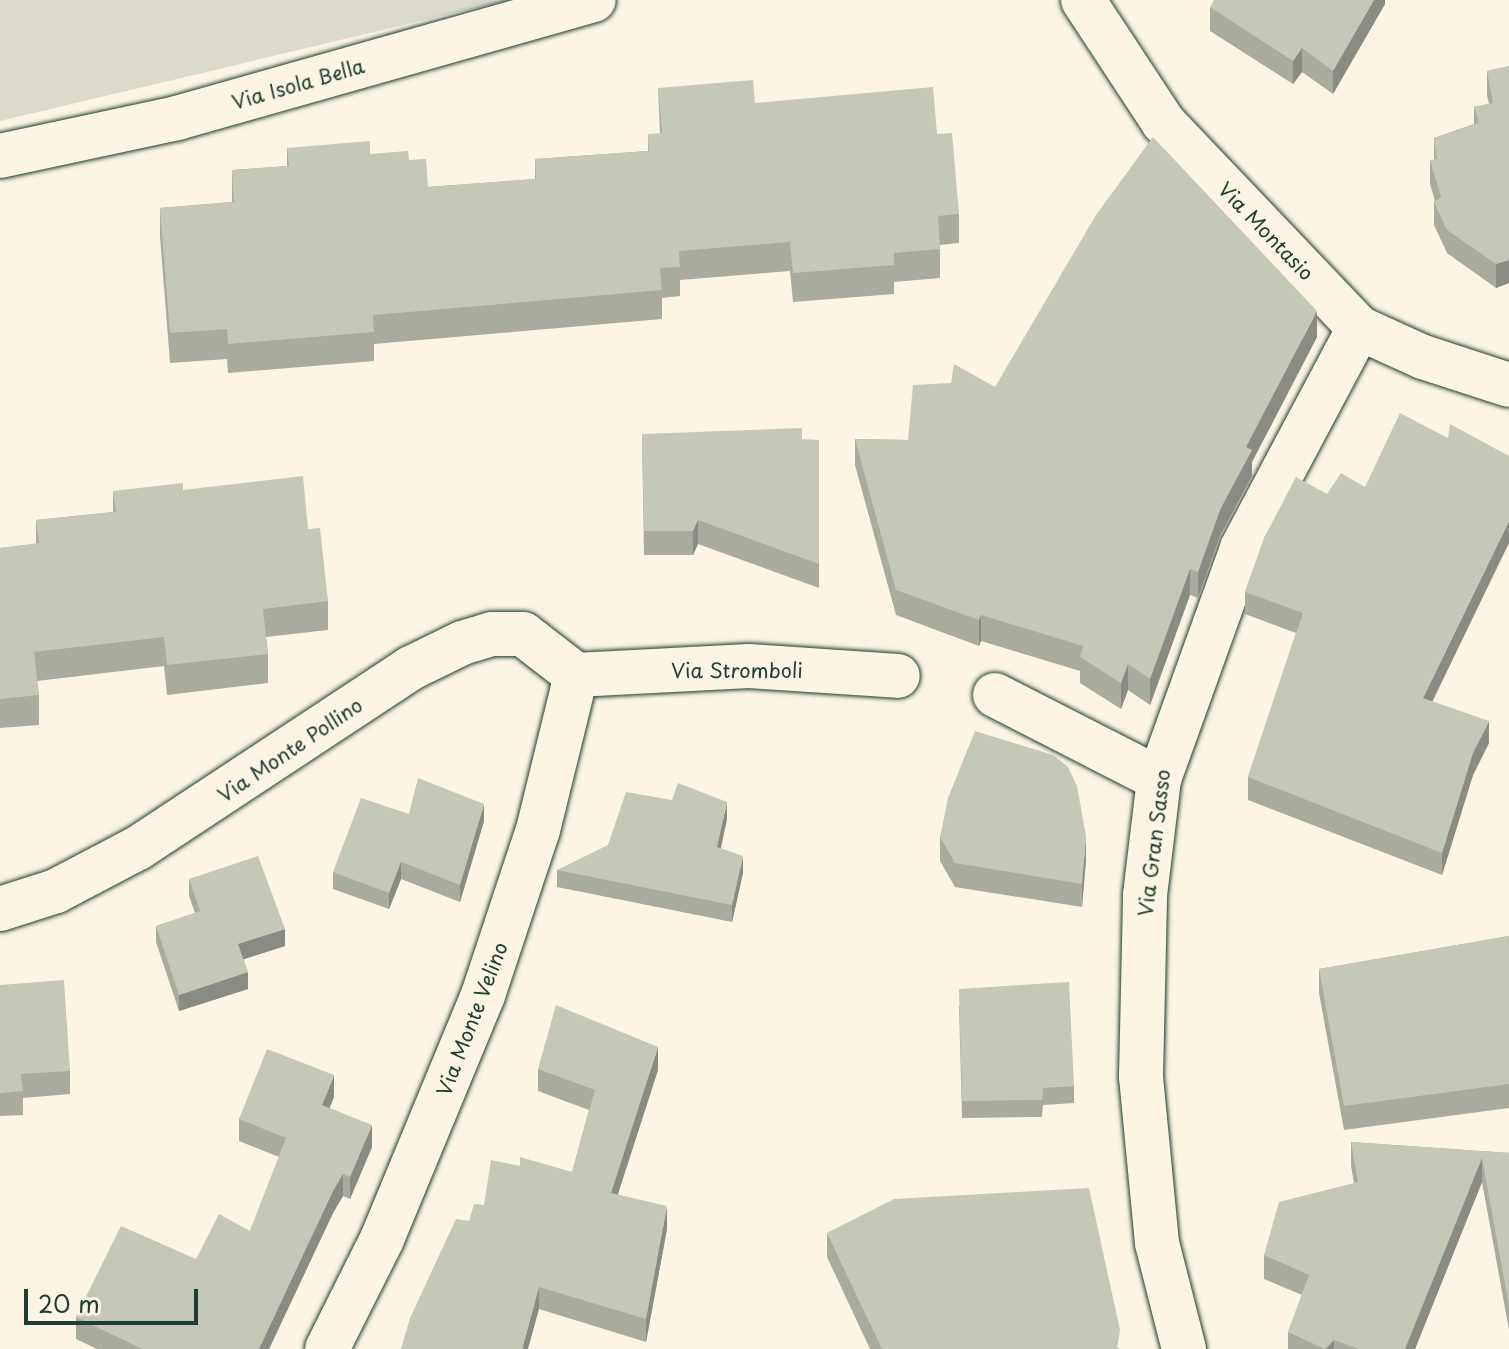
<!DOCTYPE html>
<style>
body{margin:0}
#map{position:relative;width:1509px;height:1349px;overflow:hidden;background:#fcf5e5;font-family:"Playpen Sans",sans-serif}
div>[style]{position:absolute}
.green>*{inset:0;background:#dcdacc}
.roads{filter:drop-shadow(0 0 2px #1f3d34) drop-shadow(0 0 2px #1f3d34)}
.minor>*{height:44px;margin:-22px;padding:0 22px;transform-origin:22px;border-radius:22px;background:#fcf5e5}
.wall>*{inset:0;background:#a9ab9f}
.shaded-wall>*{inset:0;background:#8a8b82}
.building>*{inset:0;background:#c5c7b9}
span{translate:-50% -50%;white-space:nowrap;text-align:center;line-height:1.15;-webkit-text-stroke:6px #fcf5e5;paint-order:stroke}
.street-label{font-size:20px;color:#1f3d34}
.scale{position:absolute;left:24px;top:1289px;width:174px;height:36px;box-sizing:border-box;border:4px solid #1f3d34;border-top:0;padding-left:10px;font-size:24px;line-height:28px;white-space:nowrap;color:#1f3d34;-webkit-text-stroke:6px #fcf5e5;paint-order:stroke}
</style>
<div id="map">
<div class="green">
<div style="clip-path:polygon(0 0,509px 0,0 121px)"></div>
</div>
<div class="roads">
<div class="minor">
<div style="left:1083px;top:0;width:146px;rotate:56.7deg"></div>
<div style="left:1163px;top:122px;width:284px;rotate:46.4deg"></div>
<div style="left:1359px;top:328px;width:70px;rotate:24.4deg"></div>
<div style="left:1423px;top:357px;width:90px;rotate:18deg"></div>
<div style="left:0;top:156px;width:181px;rotate:-12.1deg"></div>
<div style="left:177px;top:118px;width:433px;rotate:-15.8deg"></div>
<div style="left:576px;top:675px;width:173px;rotate:-3deg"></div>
<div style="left:749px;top:666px;width:149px;rotate:3.8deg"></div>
<div style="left:995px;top:695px;width:184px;rotate:27.1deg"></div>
<div style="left:0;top:909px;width:59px;rotate:-17.8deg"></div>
<div style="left:56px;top:891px;width:93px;rotate:-27.7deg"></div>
<div style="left:138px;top:848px;width:327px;rotate:-33.4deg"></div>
<div style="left:411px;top:668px;width:57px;rotate:-26.1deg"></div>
<div style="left:462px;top:643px;width:31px;rotate:-17deg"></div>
<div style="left:492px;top:634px;width:31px"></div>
<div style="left:523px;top:634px;width:67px;rotate:37.7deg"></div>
<div style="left:327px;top:1349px;width:123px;rotate:-63.4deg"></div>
<div style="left:382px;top:1239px;width:264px;rotate:-67.5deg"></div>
<div style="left:483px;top:995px;width:174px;rotate:-71.6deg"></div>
<div style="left:538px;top:830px;width:160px;rotate:-76.2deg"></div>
<div style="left:1184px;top:1349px;width:109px;rotate:-104.3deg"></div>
<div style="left:1157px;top:1243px;width:168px;rotate:-95.5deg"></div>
<div style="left:1141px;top:1076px;width:181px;rotate:-88.7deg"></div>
<div style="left:1145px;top:895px;width:117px;rotate:-83.1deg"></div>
<div style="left:1159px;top:779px;width:245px;rotate:-70.2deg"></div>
<div style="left:1242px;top:548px;width:249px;rotate:-62deg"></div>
</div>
</div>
<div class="wall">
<div style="clip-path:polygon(1385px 0,1385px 4px,1333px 94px,1302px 72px,1293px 84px,1210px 31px,1210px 7px)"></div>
<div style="clip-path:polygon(1509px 66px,1509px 283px,1496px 288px,1447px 253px,1434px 225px,1434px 202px,1435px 201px,1430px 184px,1430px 160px,1434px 160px,1434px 138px,1474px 124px,1474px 107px,1489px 104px,1487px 95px,1487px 71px)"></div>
<div style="clip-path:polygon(658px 88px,755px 103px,937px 134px,959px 214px,959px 243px,940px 245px,940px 278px,894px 282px,894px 294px,793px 302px,790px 271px,680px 280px,680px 296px,662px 298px,662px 319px,374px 344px,374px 361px,228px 373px,227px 359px,170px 363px,160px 237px,160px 208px,232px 202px,232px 170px,287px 166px,287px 148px,370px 154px,409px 160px,428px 187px,535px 179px,535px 159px,648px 151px,648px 134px,660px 134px)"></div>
<div style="clip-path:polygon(1317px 337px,1252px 462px,1252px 476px,1220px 536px,1198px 598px,1190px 595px,1150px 705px,1128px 690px,1121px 709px,1080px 683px,1080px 671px,981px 641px,979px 646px,896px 615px,855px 465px,855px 439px,908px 440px,995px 387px)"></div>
<div style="clip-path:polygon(642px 434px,819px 440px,819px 588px,698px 544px,693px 555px,644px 555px)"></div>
<div style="clip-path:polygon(183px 490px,308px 529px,328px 601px,328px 630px,266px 637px,268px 654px,268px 683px,167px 695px,164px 666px,37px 681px,39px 695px,39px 725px,0 728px,0 548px,36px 544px,36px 520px,113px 512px,113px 491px)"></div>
<div style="clip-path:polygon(1265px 536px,1432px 702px,1489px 743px,1473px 775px,1442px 875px,1248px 800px,1248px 777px,1296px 633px,1245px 614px,1245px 592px)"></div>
<div style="clip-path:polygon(409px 814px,484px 821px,460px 902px,401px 879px,389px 909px,333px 889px,333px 872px)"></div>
<div style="clip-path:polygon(727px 819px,721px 848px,743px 873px,732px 922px,557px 887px,557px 870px)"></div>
<div style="clip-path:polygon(940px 837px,1086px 859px,1082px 907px,955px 887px,940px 861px)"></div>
<div style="clip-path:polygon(189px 879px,285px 946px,244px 959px,248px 989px,179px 1011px,156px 942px,156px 926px,195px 913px,189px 896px)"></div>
<div style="clip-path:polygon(1509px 936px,1509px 1108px,1344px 1130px,1319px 993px,1319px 969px)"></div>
<div style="clip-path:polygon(0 985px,70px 1071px,70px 1094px,23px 1098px,23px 1115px,0 1116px)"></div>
<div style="clip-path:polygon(959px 1006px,1074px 1086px,1074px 1103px,1043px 1105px,1042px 1117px,962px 1118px)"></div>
<div style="clip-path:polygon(538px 1069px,658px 1070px,618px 1194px,667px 1229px,646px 1342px,539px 1309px,469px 1221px,520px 1166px,572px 1172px,589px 1110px,538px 1091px)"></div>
<div style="clip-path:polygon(334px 1097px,329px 1108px,372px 1147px,350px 1199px,343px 1196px,333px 1213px,269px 1349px,97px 1349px,76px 1339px,76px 1317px,196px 1259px,250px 1231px,279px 1157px,239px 1141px,239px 1119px)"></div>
<div style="clip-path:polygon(1351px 1142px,1509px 1153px,1509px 1330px,1482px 1182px,1415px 1349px,1288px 1349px,1288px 1332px,1302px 1295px,1264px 1279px,1264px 1255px,1354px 1183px,1351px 1166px)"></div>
<div style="clip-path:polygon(827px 1233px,1120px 1349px,870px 1349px,827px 1257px)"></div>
</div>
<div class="shaded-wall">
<div style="clip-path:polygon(1374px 0,1385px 0,1385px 4px,1333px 94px,1333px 71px)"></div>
<div style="clip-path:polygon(1302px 48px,1302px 72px,1293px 84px,1293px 61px)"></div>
<div style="clip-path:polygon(1509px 260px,1509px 283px,1496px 288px,1496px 264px)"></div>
<div style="clip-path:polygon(1317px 311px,1317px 337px,1252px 462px,1252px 476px,1220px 536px,1198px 598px,1198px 572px,1220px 510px,1246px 447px)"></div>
<div style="clip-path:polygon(698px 520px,698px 544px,693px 555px,693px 531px)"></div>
<div style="clip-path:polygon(1509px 521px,1509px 543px,1423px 721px,1423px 698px)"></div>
<div style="clip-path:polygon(1190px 569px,1190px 595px,1150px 705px,1150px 679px)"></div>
<div style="clip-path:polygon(981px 615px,981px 641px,979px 646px,979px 620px)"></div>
<div style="clip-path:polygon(1128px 664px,1128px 690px,1121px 709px,1121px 683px)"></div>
<div style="clip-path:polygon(1489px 721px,1489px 743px,1473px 775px,1442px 875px,1442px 853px,1473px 753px)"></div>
<div style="clip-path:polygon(727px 802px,727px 819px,717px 864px,717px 847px)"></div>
<div style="clip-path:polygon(484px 804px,484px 821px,460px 902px,460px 885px)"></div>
<div style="clip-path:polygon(1086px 836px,1086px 859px,1082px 907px,1082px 884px)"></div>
<div style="clip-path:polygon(743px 856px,743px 873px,732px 922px,732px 905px)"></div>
<div style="clip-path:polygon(401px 862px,401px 879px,389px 909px,389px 893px)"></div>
<div style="clip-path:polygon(285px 929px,285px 946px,238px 961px,238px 944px)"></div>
<div style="clip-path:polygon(248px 972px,248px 989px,179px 1011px,179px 995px)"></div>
<div style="clip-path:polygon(658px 1047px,658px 1070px,611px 1215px,611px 1193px)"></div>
<div style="clip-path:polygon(334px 1075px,334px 1097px,322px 1127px,322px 1105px)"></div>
<div style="clip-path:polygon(372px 1125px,372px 1147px,350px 1199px,350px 1177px)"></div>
<div style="clip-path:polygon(1482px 1158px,1482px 1182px,1415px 1349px,1405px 1349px)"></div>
<div style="clip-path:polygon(343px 1174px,343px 1196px,333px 1213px,269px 1349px,259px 1349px,333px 1191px)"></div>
<div style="clip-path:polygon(667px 1206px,667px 1229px,646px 1342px,646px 1319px)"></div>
<div style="clip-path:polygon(539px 1287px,539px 1309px,528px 1349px,522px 1349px)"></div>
<div style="clip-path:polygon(1334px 1340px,1334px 1349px,1326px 1349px)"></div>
</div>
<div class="building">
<div style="clip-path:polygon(1214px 0,1374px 0,1333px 71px,1302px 48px,1293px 61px,1210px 7px)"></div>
<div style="clip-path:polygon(1509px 66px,1509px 260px,1496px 264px,1447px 230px,1434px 202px,1441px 197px,1430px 160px,1437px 159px,1434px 138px,1479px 123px,1474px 107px,1493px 103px,1487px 71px)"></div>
<div style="clip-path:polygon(753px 80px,755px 103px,933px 87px,937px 134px,952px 133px,959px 214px,938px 216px,940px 249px,894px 253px,894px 265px,793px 273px,790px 242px,679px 251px,680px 267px,660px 268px,662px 290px,373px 315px,374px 332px,228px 344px,227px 329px,170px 333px,160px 208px,234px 202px,232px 170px,289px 166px,287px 148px,370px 141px,370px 154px,408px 151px,409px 160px,426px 159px,428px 187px,536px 179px,535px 159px,649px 151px,648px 134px,662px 133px,658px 88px)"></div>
<div style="clip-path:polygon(1153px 137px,1317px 311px,1246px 447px,1252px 450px,1220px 510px,1198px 572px,1190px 569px,1150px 679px,1128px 664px,1121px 683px,1080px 657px,1083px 646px,981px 615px,979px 620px,896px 590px,855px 439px,908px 440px,913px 385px,951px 383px,954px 364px,995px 387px,1096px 215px)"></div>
<div style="clip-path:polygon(1400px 413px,1448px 438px,1450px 424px,1509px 456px,1509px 521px,1423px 698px,1489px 721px,1473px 753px,1442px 853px,1248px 777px,1303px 613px,1245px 592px,1265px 536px,1296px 477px,1327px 494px,1341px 473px,1365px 487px)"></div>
<div style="clip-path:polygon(802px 428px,802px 440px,819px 440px,819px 564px,698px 520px,693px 531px,644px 531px,642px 434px)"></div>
<div style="clip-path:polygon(303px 476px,308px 529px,320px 528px,328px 601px,263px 609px,268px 654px,167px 665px,164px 637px,34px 652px,39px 695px,0 699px,0 548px,39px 543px,36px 520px,116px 512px,113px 491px,183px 483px,183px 490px)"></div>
<div style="clip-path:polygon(975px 731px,1053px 755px,1068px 767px,1077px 786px,1086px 836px,1082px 884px,955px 863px,940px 837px,948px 798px)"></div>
<div style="clip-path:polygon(418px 778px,484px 804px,460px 885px,401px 862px,389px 893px,333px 872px,361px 798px,409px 814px)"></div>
<div style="clip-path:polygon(678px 783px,727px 802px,717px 847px,743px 856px,732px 905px,557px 870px,608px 845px,626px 792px,672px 800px)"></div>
<div style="clip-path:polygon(258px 856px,285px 929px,238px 944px,248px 972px,179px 995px,156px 926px,200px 911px,189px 879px)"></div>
<div style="clip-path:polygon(1509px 936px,1509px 1084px,1344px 1106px,1319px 969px)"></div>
<div style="clip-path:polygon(64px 980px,70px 1071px,21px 1074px,23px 1091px,0 1093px,0 985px)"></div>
<div style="clip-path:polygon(1069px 982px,1074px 1086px,1043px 1088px,1042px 1100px,962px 1101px,959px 989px)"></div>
<div style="clip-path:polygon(556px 1005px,658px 1047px,611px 1193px,667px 1206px,646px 1319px,539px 1287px,522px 1349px,401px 1349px,410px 1318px,456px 1219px,469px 1221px,474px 1204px,484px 1205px,491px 1160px,520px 1166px,520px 1157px,572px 1172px,595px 1090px,538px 1069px)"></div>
<div style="clip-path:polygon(267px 1049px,334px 1075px,322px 1105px,372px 1125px,350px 1177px,343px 1174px,333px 1191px,259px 1349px,142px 1349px,76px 1317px,121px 1226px,196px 1259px,219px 1214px,250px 1231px,286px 1138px,239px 1119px)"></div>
<div style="clip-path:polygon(1351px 1142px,1509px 1153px,1509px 1306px,1482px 1158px,1405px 1349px,1359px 1349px,1334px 1340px,1325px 1349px,1288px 1332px,1309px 1275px,1264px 1255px,1279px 1202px,1358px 1182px)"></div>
<div style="clip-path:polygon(1089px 1188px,1120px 1330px,1117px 1349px,882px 1349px,827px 1233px,894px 1199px)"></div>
</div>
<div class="street-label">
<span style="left:298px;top:84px;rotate:-16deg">Via Isola Bella</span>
<span style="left:1266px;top:231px;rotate:46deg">Via Montasio</span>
<span style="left:737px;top:670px">Via Stromboli</span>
<span style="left:290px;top:750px;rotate:-34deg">Via Monte Pollino</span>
<span style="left:1154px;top:843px;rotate:-83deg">Via Gran Sasso</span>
<span style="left:472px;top:1019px;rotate:-69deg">Via Monte Velino</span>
</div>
<div class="scale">20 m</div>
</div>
